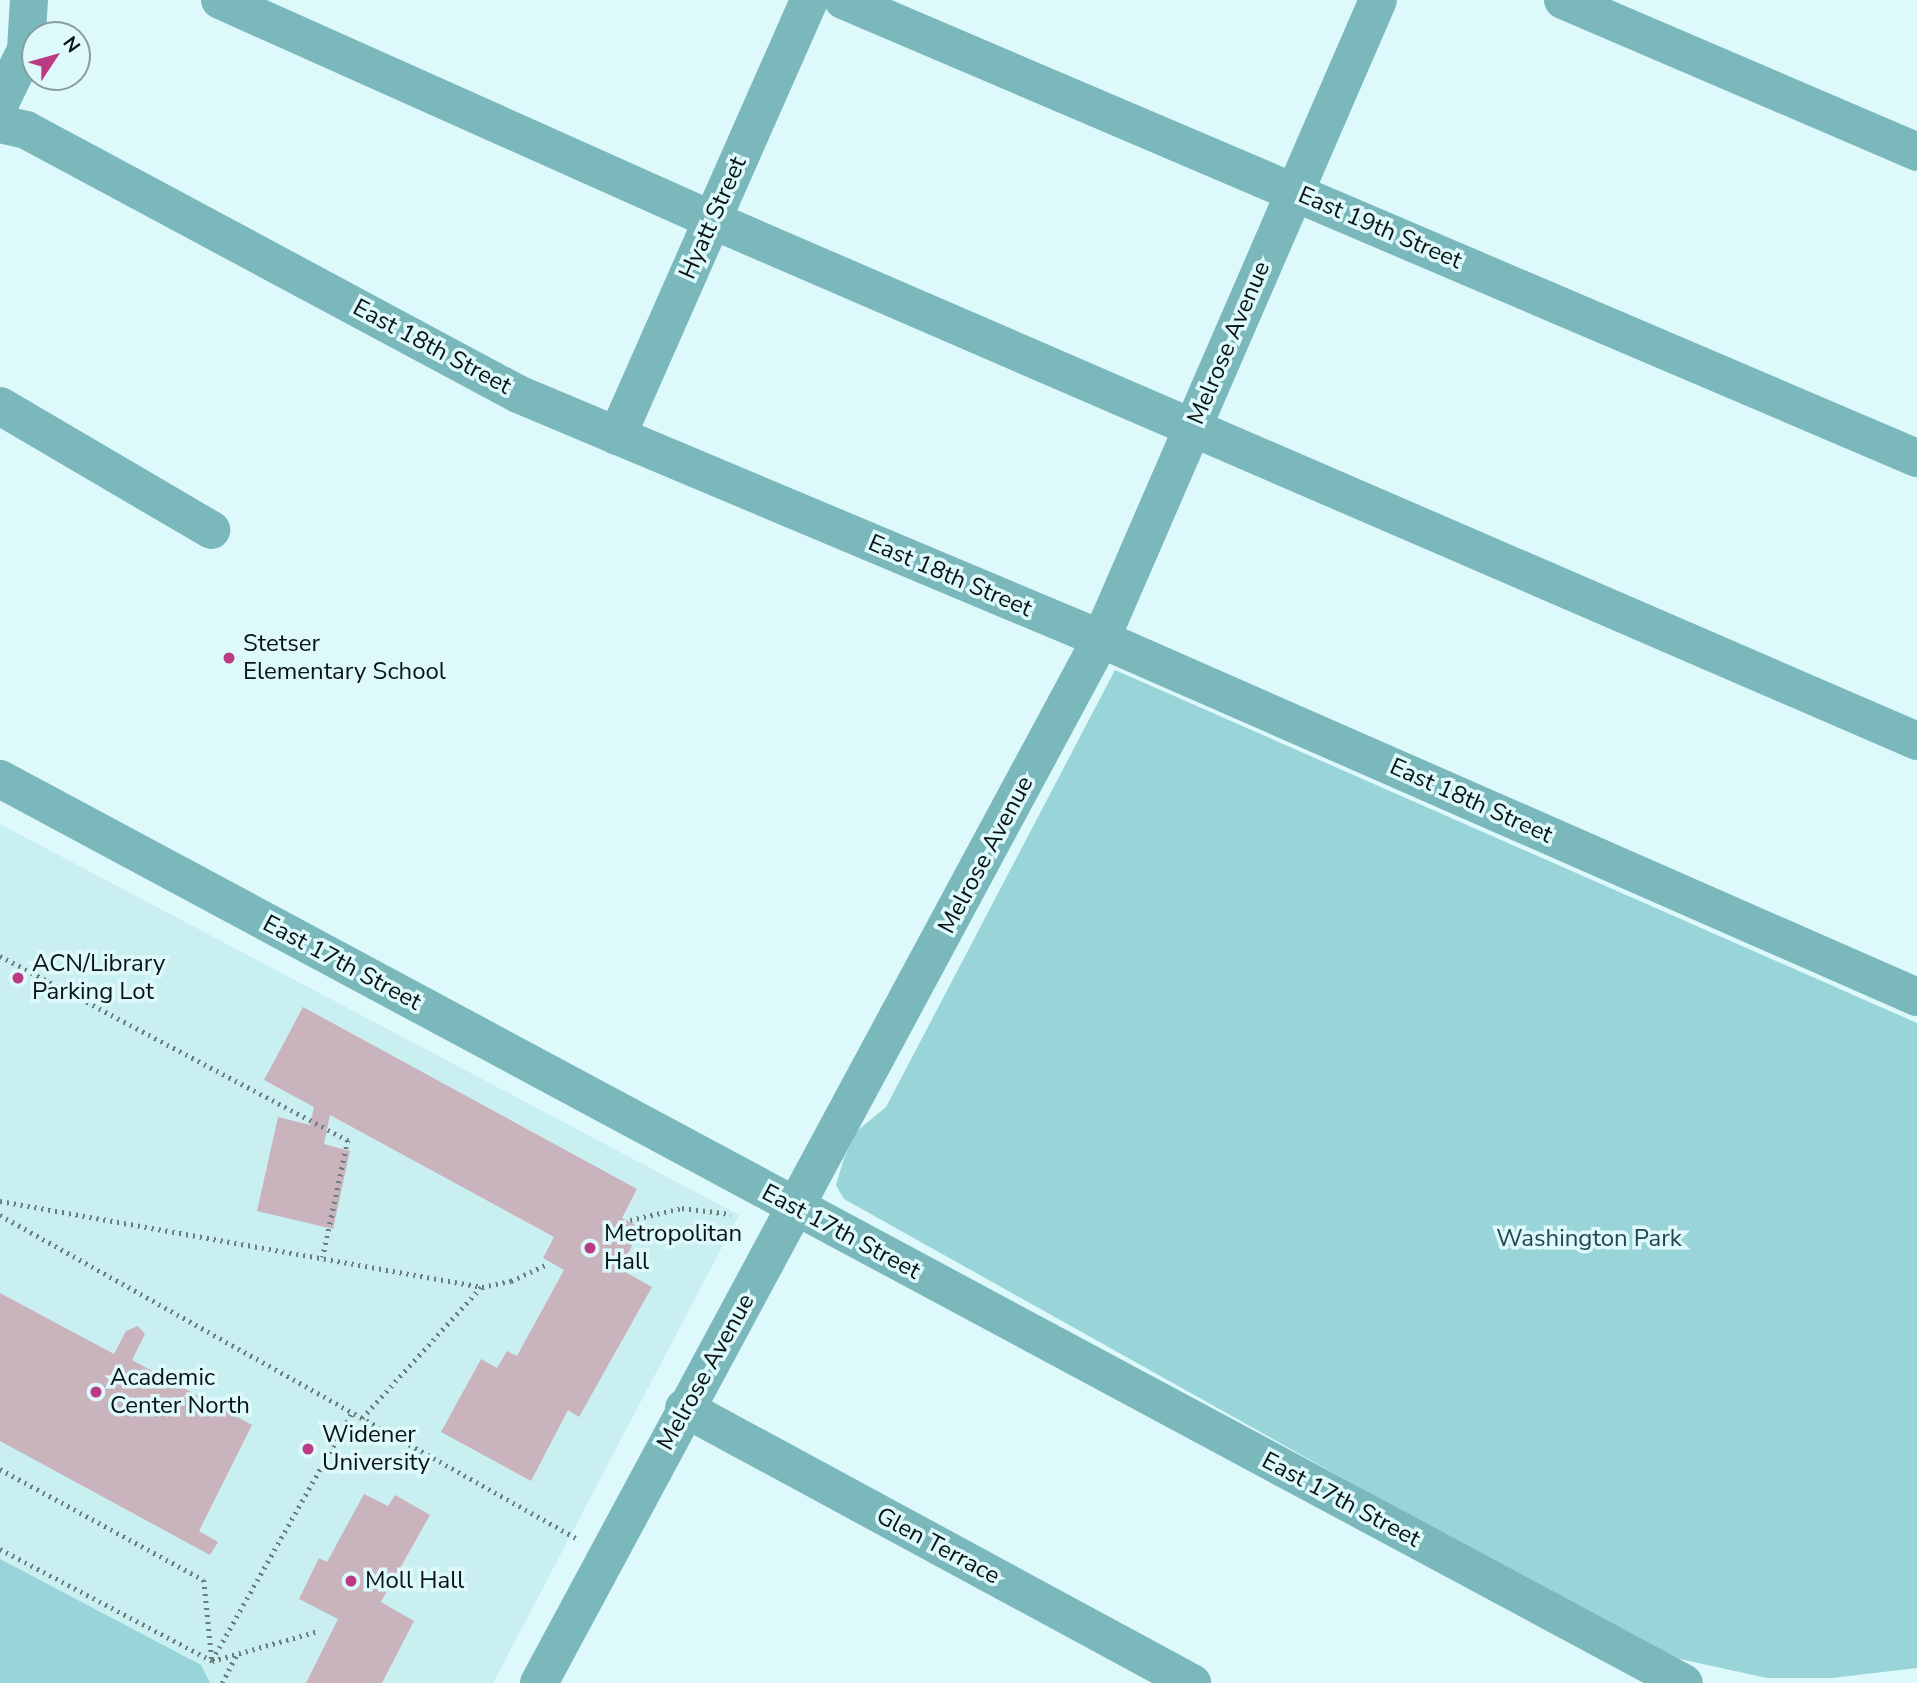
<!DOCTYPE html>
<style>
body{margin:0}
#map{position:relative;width:1917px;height:1683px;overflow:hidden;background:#def9fb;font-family:"Nunito Sans",sans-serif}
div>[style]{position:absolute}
.built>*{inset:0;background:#caeff1}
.green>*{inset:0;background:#99d4d8}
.building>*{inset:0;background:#c9b3bd}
.path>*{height:4.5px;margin-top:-2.25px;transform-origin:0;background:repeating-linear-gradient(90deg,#6b7d7e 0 2px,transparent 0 7px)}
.minor>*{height:38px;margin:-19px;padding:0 19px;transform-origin:19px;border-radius:19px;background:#7ab8bc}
.dots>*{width:19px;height:19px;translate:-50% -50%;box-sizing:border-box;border:4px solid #def9fb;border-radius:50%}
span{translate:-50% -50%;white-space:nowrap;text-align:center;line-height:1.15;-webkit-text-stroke:7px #def9fb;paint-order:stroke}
.street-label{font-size:24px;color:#091313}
.poi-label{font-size:24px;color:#091313}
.left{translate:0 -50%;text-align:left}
.park-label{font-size:24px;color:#21484b}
.north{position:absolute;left:21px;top:21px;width:70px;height:70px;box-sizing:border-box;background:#def9fb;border:2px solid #899d9e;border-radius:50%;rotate:54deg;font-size:19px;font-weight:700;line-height:28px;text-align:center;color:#091313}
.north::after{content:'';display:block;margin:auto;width:24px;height:32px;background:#bb3a84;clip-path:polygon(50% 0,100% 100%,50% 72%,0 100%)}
</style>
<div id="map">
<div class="built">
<div style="clip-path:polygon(0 824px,739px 1215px,493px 1683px,0 1683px)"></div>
</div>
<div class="green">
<div style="clip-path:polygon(1115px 670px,1917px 1023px,1917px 1668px,1832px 1678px,1767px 1678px,1657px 1654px,844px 1199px,836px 1185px,844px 1158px,857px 1131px,886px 1107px)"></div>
<div style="clip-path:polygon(0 1559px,201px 1665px,210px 1683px,0 1683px)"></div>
</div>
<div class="building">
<div style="clip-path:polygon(303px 1007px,637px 1189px,622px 1218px,641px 1228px,620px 1269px,652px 1287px,579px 1417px,568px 1410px,531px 1481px,441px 1432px,481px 1359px,497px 1368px,507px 1351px,517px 1356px,564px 1270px,543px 1258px,554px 1237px,330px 1115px,324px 1144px,350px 1151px,333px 1229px,257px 1211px,278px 1117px,310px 1125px,314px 1107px,264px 1080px)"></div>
<div style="clip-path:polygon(0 1293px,114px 1354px,126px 1331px,138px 1326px,145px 1334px,132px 1360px,252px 1425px,199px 1531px,218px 1542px,210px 1555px,0 1441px)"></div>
<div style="clip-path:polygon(364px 1494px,388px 1506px,395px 1495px,430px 1515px,381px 1602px,414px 1621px,382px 1683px,306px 1683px,338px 1619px,299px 1599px,319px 1558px,327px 1562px)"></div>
</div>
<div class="path">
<div style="left:0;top:956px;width:394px;rotate:27.9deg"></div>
<div style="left:348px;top:1140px;width:120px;rotate:102.1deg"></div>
<div style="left:0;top:1201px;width:490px;rotate:10.1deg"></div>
<div style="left:482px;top:1287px;width:30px;rotate:-12deg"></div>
<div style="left:511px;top:1281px;width:38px;rotate:-25deg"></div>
<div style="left:0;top:1215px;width:660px;rotate:29.28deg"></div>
<div style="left:630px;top:1220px;width:53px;rotate:-13deg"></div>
<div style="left:682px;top:1208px;width:49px;rotate:7deg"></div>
<div style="left:362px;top:1418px;width:177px;rotate:-47.7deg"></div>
<div style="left:0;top:1469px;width:232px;rotate:28.6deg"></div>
<div style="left:204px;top:1580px;width:80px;rotate:84.3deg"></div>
<div style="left:0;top:1549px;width:240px;rotate:27.8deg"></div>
<div style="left:212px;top:1661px;width:111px;rotate:-15.7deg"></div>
<div style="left:212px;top:1660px;width:284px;rotate:-60.5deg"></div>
<div style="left:222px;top:1683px;width:31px;rotate:-63deg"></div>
</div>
<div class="minor">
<div style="left:220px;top:0;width:539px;rotate:24.09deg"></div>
<div style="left:712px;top:220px;width:1313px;rotate:23.38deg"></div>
<div style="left:843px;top:0;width:1168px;rotate:23.1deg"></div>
<div style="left:1563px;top:0;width:385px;rotate:23.2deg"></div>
<div style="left:0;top:103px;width:59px;rotate:-63.9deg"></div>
<div style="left:26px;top:50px;width:50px;rotate:-86.6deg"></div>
<div style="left:0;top:124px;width:27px;rotate:13deg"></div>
<div style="left:26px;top:130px;width:558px;rotate:28.22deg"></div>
<div style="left:518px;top:394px;width:632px;rotate:22.79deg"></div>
<div style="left:1101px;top:639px;width:891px;rotate:23.69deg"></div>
<div style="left:0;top:406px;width:245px;rotate:30.4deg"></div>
<div style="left:617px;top:436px;width:476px;rotate:-66.2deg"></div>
<div style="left:0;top:779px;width:1911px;rotate:28.23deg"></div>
<div style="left:684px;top:1408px;width:578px;rotate:28.43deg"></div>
<div style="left:539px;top:1683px;width:1186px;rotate:-61.71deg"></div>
<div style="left:1101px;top:639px;width:696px;rotate:-66.56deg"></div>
</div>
<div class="dots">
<div style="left:229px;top:658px;background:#bb3a84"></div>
<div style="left:18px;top:978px;background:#bb3a84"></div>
<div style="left:590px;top:1248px;background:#bb3a84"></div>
<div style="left:96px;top:1392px;background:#bb3a84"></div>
<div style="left:308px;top:1449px;background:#bb3a84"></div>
<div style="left:351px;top:1581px;background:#bb3a84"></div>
</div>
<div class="street-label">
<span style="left:713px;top:218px;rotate:-66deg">Hyatt Street</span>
<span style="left:1380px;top:228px;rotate:23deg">East 19th Street</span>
<span style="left:1229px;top:343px;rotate:-67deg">Melrose Avenue</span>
<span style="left:432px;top:347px;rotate:28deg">East 18th Street</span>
<span style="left:950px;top:576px;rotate:23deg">East 18th Street</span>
<span style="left:1471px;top:801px;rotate:24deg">East 18th Street</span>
<span style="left:986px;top:855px;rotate:-62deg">Melrose Avenue</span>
<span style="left:342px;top:963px;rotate:28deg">East 17th Street</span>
<span style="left:841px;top:1232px;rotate:28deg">East 17th Street</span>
<span style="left:706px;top:1372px;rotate:-61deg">Melrose Avenue</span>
<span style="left:1341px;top:1500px;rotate:28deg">East 17th Street</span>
<span style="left:938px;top:1546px;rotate:28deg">Glen Terrace</span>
</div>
<div class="poi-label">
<span class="left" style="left:243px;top:658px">Stetser<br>Elementary School</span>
<span class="left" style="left:32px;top:978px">ACN/Library<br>Parking Lot</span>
<span class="left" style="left:604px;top:1248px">Metropolitan<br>Hall</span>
<span class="left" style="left:110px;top:1392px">Academic<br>Center North</span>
<span class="left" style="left:322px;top:1449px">Widener<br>University</span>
<span class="left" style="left:365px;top:1581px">Moll Hall</span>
</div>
<div class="park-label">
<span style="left:1589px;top:1239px">Washington Park</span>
</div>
<div class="north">N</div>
</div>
